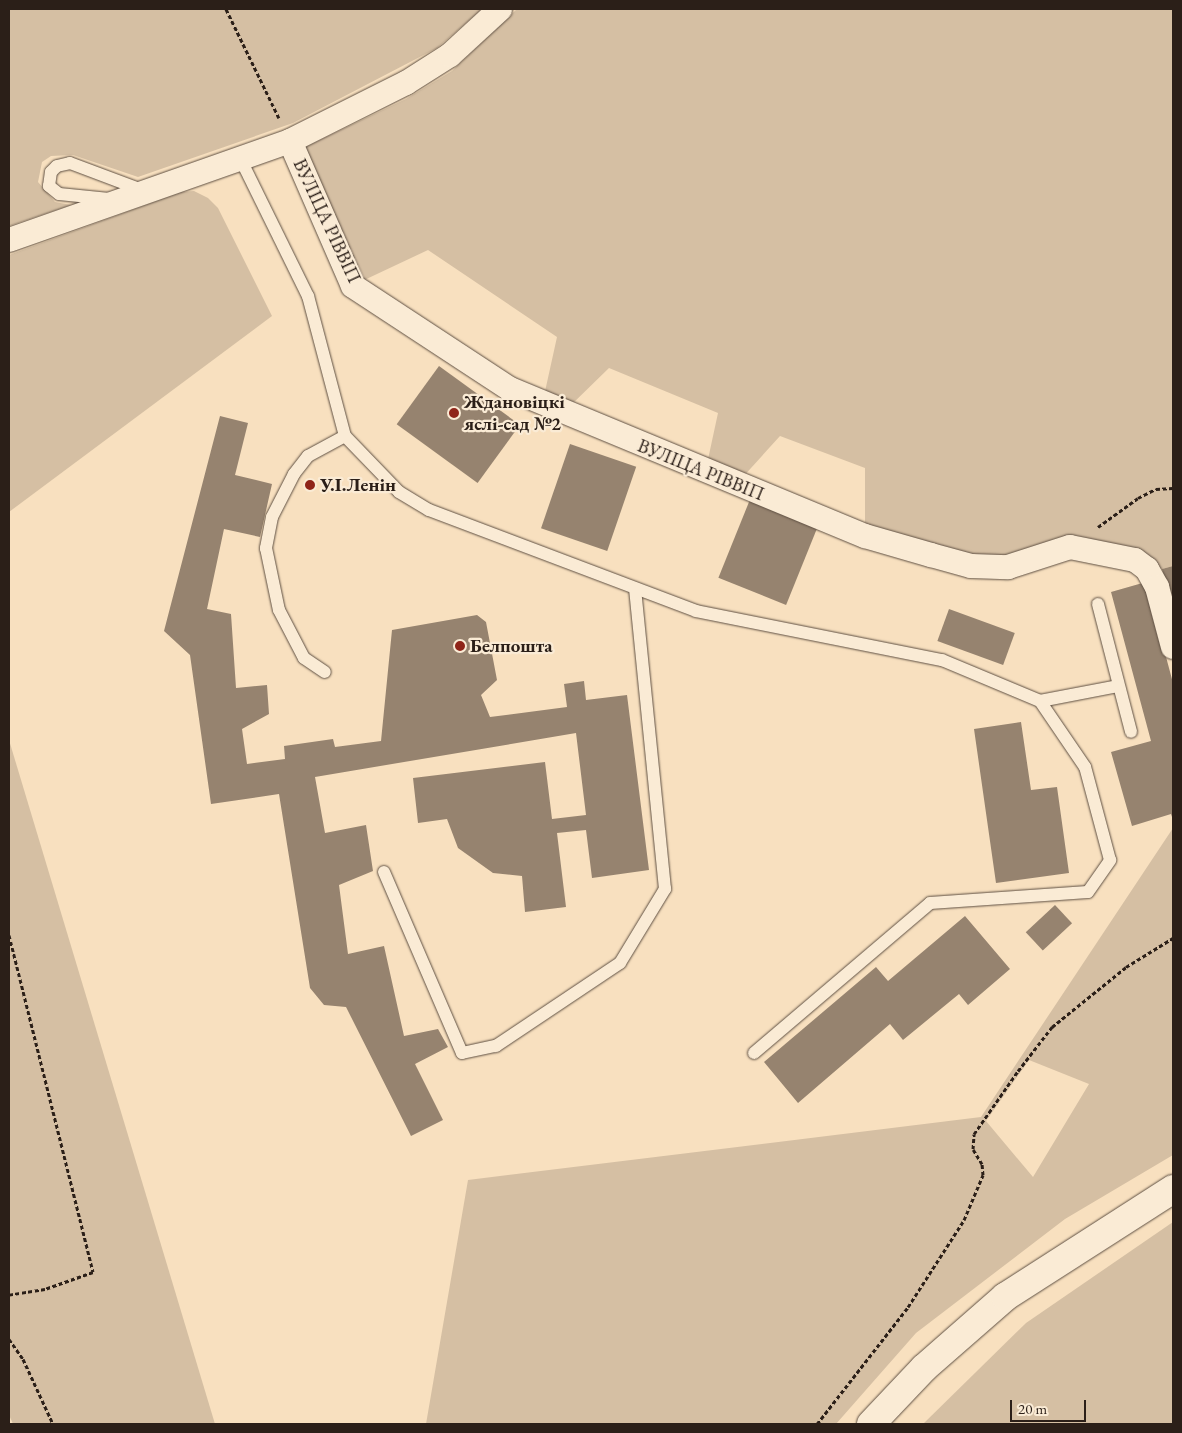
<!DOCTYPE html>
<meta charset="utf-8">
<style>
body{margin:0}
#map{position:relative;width:1182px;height:1433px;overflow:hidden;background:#f8e0bf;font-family:"EB Garamond",serif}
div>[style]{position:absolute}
.green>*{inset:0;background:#d5bfa3}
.building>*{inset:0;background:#96836f;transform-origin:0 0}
.path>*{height:3px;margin-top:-1.5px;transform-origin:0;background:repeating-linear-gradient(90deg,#2b1f18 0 4px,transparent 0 6.5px)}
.roads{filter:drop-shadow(0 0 1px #5e4f42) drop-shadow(0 0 1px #5e4f42)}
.service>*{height:12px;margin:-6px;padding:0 6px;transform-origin:6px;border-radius:6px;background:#faebd5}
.minor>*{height:24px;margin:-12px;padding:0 12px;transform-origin:12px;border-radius:12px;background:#faebd5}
.secondary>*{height:28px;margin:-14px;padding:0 14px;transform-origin:14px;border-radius:14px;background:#faebd5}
.dots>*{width:14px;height:14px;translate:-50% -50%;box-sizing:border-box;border:2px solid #faebd5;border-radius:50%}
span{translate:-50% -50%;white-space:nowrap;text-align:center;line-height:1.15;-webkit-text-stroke:4.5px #faebd5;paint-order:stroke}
.street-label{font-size:19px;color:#2b1f18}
.poi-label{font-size:19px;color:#2b1f18;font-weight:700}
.left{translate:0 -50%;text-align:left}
.frame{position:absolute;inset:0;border:10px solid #2b1f18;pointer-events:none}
.scale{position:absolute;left:1010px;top:1400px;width:76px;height:22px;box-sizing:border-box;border:2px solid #2b1f18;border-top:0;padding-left:6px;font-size:15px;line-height:18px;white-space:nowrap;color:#2b1f18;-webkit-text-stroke:4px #faebd5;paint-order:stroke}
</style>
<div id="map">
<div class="green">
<div style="clip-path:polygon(9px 9px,482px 9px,437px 48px,293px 123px,138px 177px,73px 155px,51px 156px,42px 162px,38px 182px,55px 202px,71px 205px,9px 226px)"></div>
<div style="clip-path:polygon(517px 9px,1173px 9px,1173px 566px,1162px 569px,1111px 549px,1005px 563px,865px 530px,865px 468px,780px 436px,741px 479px,707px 464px,718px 413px,609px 368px,568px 408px,544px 396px,557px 337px,428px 250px,360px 282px,301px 149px,406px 99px,452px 71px)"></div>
<div style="clip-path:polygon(194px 191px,208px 198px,218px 208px,272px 316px,9px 512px,9px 255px,181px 192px)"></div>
<div style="clip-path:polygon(9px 740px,215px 1424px,13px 1424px,9px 1415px)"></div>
<div style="clip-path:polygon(evenodd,1173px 828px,1173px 1155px,1065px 1219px,916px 1333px,836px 1424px,426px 1424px,468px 1180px,981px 1117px,1173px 828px,1029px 1060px,1089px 1084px,1033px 1177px,986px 1121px,1029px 1060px)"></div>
<div style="clip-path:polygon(1173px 1222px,1173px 1424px,923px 1424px,1026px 1323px)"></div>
</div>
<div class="building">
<div style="left:439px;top:366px;width:100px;height:72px;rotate:36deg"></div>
<div style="clip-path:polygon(220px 416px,248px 423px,235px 475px,272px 484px,260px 537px,224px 529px,207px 609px,231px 614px,236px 688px,267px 685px,269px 714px,242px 729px,247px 764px,285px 759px,284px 746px,333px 739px,335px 747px,381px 741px,392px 630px,477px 615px,486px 622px,497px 680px,481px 695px,490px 717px,567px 707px,564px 684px,584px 681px,586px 700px,627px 695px,649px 870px,592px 878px,586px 830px,557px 833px,566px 907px,525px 912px,522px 876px,493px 873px,458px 848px,447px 819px,418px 823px,413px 778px,545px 762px,552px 819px,586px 815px,576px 733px,315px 777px,325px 833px,366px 825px,373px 871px,339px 885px,348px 954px,384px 946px,404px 1036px,438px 1029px,448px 1047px,415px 1064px,443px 1120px,411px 1136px,346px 1007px,324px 1005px,310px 988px,279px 794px,211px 804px,190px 655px,164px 631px)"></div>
<div style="left:570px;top:444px;width:70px;height:89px;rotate:19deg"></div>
<div style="left:751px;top:497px;width:73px;height:87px;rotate:22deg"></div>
<div style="clip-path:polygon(1173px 566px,1173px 609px,1162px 569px)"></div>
<div style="clip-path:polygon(1146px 582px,1173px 683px,1173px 820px,1171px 814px,1132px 826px,1111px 752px,1151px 741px,1111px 592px)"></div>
<div style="left:949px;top:609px;width:70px;height:34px;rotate:20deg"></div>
<div style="clip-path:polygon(1021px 722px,1031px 790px,1057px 787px,1069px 873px,996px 883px,974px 729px)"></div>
<div style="left:1055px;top:905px;width:25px;height:40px;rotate:47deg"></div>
<div style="clip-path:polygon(965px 916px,1010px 969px,968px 1005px,959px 994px,903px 1040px,890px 1024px,798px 1103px,764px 1062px,876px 967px,888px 981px)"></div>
</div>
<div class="path">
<div style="left:226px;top:9px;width:121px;rotate:64.1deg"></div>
<div style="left:1098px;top:527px;width:49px;rotate:-35.9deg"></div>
<div style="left:1138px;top:498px;width:20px;rotate:-27deg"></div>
<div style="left:1156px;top:489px;width:17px;rotate:-3deg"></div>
<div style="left:9px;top:935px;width:347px;rotate:76deg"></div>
<div style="left:93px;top:1272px;width:51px;rotate:160.5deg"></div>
<div style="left:45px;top:1289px;width:36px;rotate:171deg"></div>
<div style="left:9px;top:1339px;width:24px;rotate:55deg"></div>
<div style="left:23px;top:1359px;width:72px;rotate:65.2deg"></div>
<div style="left:817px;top:1424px;width:148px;rotate:-52.1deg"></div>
<div style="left:908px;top:1307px;width:103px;rotate:-57.2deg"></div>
<div style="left:964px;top:1220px;width:49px;rotate:-67.1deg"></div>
<div style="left:983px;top:1175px;width:11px;rotate:-95deg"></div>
<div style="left:982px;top:1164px;width:17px;rotate:-121deg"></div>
<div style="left:973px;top:1149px;width:15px;rotate:-86deg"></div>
<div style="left:974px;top:1134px;width:77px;rotate:-55.1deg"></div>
<div style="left:1018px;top:1071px;width:56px;rotate:-52.3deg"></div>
<div style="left:1052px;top:1027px;width:95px;rotate:-39deg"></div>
<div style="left:1126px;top:967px;width:55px;rotate:-31.7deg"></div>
</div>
<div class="roads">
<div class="service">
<div style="left:240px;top:158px;width:154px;rotate:63.8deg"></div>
<div style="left:308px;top:296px;width:145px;rotate:75.2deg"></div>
<div style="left:345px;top:436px;width:42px;rotate:151.6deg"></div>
<div style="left:308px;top:456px;width:23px;rotate:128deg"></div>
<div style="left:294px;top:474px;width:48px;rotate:117.1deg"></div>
<div style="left:272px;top:517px;width:32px;rotate:101deg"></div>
<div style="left:266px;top:548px;width:63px;rotate:78.2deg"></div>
<div style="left:279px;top:610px;width:54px;rotate:62.5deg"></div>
<div style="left:304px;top:658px;width:25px;rotate:34deg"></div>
<div style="left:109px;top:199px;width:50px;rotate:-174.3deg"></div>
<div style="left:59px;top:194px;width:13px;rotate:-141deg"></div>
<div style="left:49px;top:186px;width:14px;rotate:-82deg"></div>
<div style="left:51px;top:172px;width:8px;rotate:-45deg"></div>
<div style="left:57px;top:166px;width:13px;rotate:-13deg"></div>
<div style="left:70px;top:163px;width:80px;rotate:20.5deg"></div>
<div style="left:345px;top:436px;width:78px;rotate:46deg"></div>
<div style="left:399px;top:492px;width:35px;rotate:31deg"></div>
<div style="left:429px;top:510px;width:285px;rotate:20.7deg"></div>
<div style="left:696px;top:611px;width:251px;rotate:11.3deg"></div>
<div style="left:942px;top:660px;width:106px;rotate:22.7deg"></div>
<div style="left:1040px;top:701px;width:79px;rotate:-10.9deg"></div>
<div style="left:1098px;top:604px;width:132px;rotate:75.5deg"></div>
<div style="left:384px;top:872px;width:197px;rotate:66.7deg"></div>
<div style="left:462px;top:1053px;width:35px;rotate:-12deg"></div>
<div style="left:496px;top:1046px;width:149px;rotate:-33.8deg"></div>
<div style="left:620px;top:963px;width:87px;rotate:-58.7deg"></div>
<div style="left:665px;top:889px;width:302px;rotate:-95.7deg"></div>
<div style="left:754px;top:1053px;width:231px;rotate:-40.4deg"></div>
<div style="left:930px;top:903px;width:158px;rotate:-4deg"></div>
<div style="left:1088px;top:892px;width:39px;rotate:-55deg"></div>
<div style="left:1110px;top:860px;width:96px;rotate:-105deg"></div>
<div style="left:1085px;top:767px;width:80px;rotate:-124.3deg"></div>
</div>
<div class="minor">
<div style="left:290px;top:141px;width:158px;rotate:66.5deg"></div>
<div style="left:353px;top:286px;width:188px;rotate:33.3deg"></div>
<div style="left:510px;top:389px;width:384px;rotate:22.5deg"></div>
<div style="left:865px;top:536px;width:69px;rotate:16.1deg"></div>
<div style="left:931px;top:555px;width:41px;rotate:15.4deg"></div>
<div style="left:971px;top:566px;width:37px;rotate:2deg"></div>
<div style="left:1008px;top:567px;width:65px;rotate:-17.9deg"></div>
<div style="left:1070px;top:547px;width:66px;rotate:11.3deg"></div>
<div style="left:1135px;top:560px;width:15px;rotate:37deg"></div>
<div style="left:1147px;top:569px;width:21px;rotate:61deg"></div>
<div style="left:1157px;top:587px;width:62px;rotate:75.1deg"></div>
<div style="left:9px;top:240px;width:298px;rotate:-19.4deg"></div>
<div style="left:290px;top:141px;width:130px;rotate:-26.6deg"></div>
<div style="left:406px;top:83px;width:52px;rotate:-32.5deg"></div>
<div style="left:450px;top:55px;width:68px;rotate:-42.6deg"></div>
</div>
<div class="secondary">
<div style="left:871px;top:1424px;width:77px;rotate:-46.6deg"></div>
<div style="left:924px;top:1368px;width:108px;rotate:-41.2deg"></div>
<div style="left:1005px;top:1297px;width:200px;rotate:-32.7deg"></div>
</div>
</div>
<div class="dots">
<div style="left:454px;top:413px;background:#8f2418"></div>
<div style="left:310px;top:485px;background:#8f2418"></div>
<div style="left:460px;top:646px;background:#8f2418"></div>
</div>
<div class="street-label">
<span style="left:327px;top:221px;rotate:65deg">ВУЛІЦА РІВВІП</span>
<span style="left:701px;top:470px;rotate:22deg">ВУЛІЦА РІВВІП</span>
</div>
<div class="poi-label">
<span class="left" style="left:464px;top:413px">Ждановіцкі<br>яслі-сад №2</span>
<span class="left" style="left:320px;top:485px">У.І.Ленін</span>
<span class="left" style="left:470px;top:646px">Белпошта</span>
</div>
<div class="frame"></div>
<div class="scale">20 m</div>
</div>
